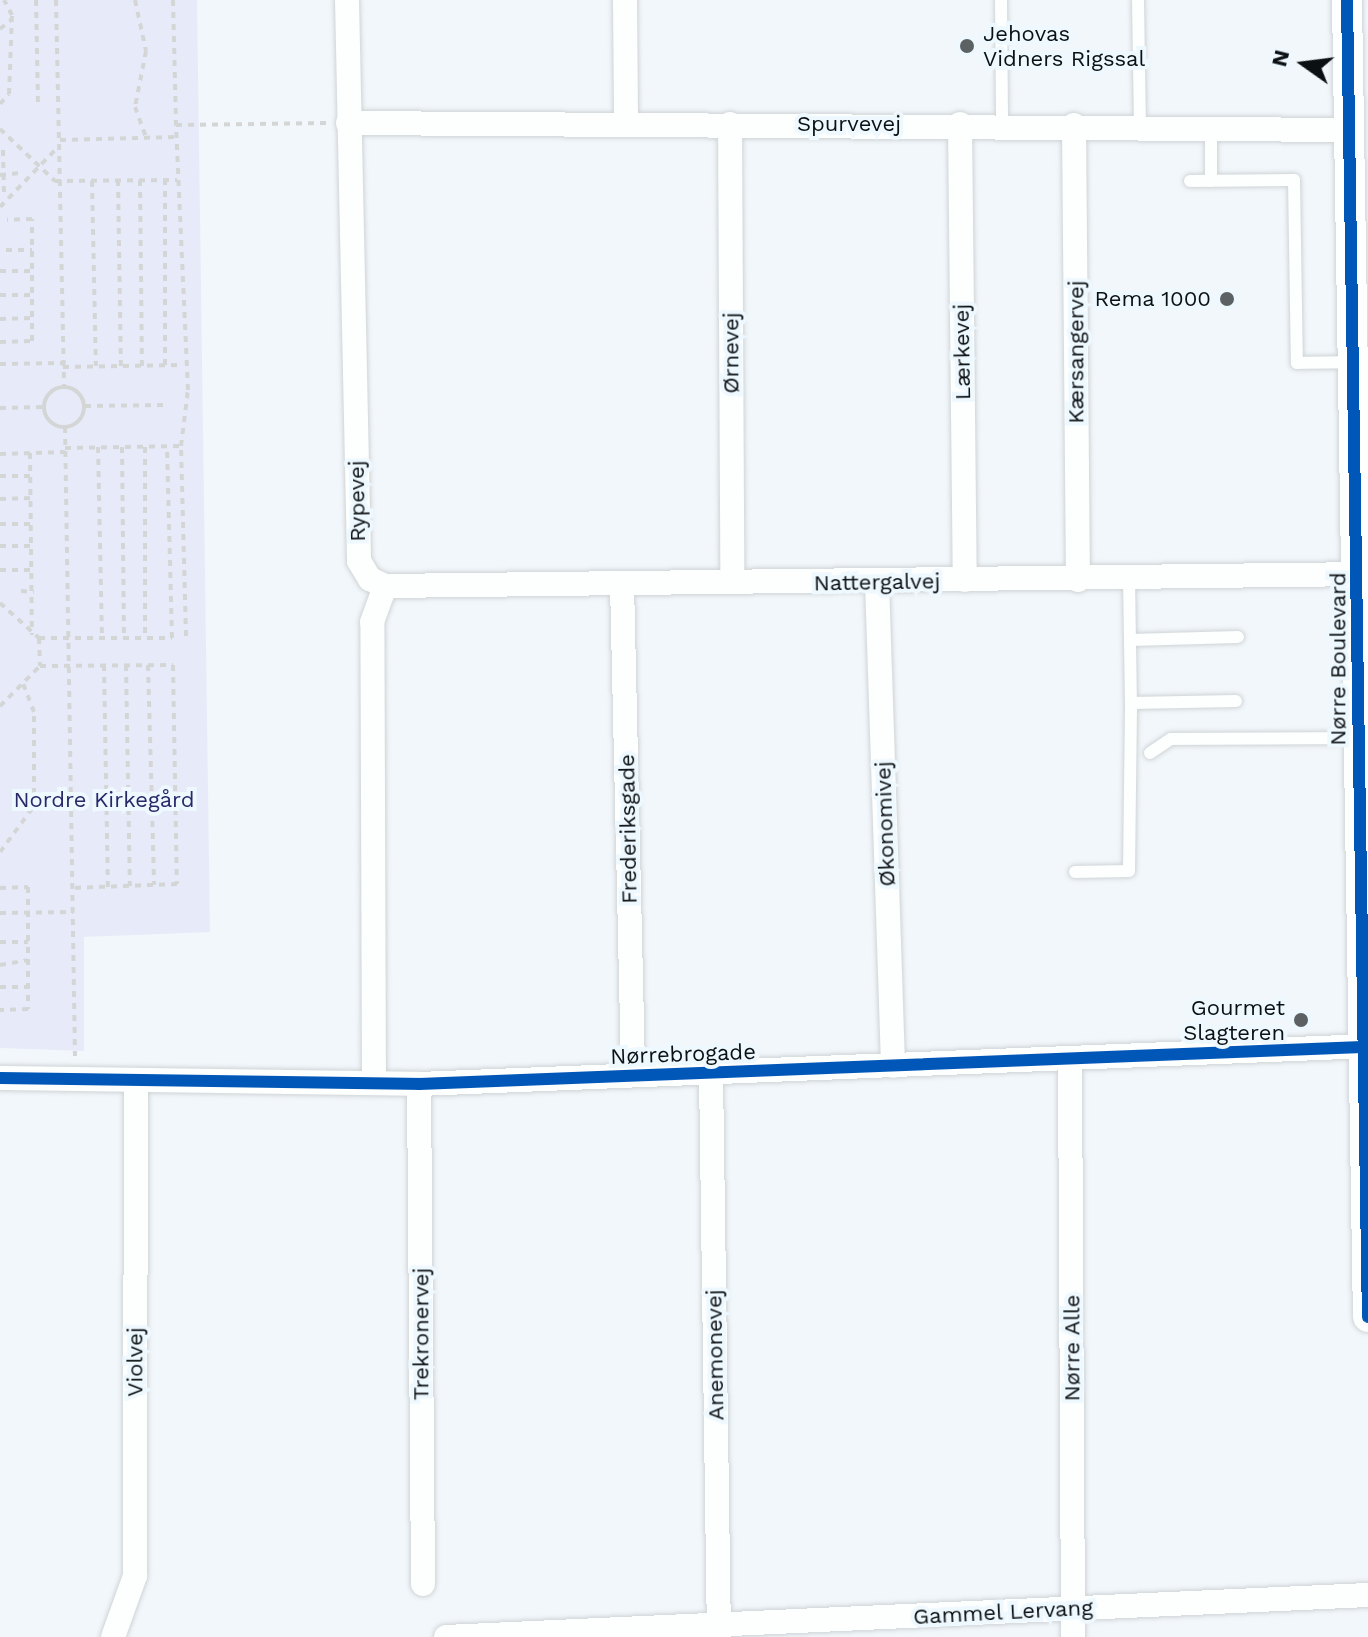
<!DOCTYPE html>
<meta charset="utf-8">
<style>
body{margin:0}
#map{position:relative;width:1368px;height:1637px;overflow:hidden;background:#f2f7fb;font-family:"Work Sans",sans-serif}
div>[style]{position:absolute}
.green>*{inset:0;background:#e7ebf9}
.path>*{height:4px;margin-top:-2px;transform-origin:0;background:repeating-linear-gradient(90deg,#d4d6d6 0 6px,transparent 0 12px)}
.path>.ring{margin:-2px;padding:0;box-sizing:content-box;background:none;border:4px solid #d4d6d6;border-radius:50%}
.roads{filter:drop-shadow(0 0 2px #cfd4d6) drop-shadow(0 0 2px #cfd4d6)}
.service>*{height:12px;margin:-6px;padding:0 6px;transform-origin:6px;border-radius:6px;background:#fdfefe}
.minor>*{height:24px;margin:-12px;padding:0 12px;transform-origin:12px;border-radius:12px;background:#fdfefe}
.tertiary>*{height:30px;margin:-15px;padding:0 15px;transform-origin:15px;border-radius:15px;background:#fdfefe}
.cycleway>*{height:12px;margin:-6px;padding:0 6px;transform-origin:6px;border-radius:6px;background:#0057b8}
.dots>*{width:22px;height:22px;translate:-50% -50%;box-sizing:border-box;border:4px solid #eef8ff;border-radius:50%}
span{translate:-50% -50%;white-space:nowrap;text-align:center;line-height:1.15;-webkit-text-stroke:8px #eef8ff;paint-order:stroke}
.poi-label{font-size:22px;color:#0b1012}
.left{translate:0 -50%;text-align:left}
.right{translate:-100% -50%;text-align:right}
.street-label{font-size:22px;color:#0b1012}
.park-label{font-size:22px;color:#292768}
.north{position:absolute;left:1264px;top:24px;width:80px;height:80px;-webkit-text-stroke:6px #eef8ff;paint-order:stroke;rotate:284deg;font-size:22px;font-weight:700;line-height:32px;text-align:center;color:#0b1012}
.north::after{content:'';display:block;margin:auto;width:28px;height:36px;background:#0b1012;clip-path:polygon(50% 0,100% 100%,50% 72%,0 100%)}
</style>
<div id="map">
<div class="green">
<div style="clip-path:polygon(0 0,197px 0,210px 932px,84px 937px,84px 1051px,0 1048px)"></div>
</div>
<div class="path">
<div style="left:36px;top:0;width:106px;rotate:88.9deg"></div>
<div style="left:56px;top:0;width:387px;rotate:88.8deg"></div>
<div style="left:135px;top:0;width:52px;rotate:77.8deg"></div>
<div style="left:146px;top:51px;width:57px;rotate:101.1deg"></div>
<div style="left:135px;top:107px;width:33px;rotate:70deg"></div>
<div style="left:173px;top:0;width:125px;rotate:88.6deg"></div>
<div style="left:0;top:29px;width:16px;rotate:-40deg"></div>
<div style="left:0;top:104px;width:13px;rotate:-48deg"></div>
<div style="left:9px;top:94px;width:79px;rotate:-87.8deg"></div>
<div style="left:12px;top:15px;width:17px;rotate:-118deg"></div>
<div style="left:0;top:129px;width:76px;rotate:43.4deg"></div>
<div style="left:55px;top:181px;width:122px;rotate:-0.5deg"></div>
<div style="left:60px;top:140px;width:116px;rotate:-1.5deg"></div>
<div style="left:3px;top:150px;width:45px;rotate:88.7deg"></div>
<div style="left:0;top:175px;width:20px;rotate:-6deg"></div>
<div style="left:118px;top:180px;width:186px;rotate:89.1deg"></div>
<div style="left:140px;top:180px;width:186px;rotate:89.4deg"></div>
<div style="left:92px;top:181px;width:185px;rotate:88.8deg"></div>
<div style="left:0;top:207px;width:83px;rotate:-46deg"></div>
<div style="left:6px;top:250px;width:26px"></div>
<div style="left:0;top:271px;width:32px"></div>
<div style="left:0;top:295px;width:32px"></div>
<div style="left:0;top:319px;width:32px;rotate:-2deg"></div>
<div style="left:0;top:342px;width:32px;rotate:-2deg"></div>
<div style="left:32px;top:341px;width:122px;rotate:-90deg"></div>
<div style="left:32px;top:219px;width:25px;rotate:178deg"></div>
<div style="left:0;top:364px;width:64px;rotate:-0.9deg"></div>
<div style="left:165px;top:365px;width:185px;rotate:-90deg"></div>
<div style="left:63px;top:367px;width:120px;rotate:-1deg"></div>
<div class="ring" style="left:44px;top:387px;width:36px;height:36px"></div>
<div style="left:85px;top:406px;width:81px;rotate:-0.7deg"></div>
<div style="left:0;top:408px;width:44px;rotate:-1.3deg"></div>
<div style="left:65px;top:427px;width:629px;rotate:89.09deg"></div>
<div style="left:98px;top:447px;width:190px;rotate:88.8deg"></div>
<div style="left:122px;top:447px;width:191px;rotate:89.4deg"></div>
<div style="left:145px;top:447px;width:191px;rotate:90deg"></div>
<div style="left:65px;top:448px;width:116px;rotate:-1deg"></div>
<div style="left:30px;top:453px;width:182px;rotate:89.4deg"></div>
<div style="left:0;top:454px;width:65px;rotate:-1.8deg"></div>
<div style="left:0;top:476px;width:31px"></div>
<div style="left:0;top:499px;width:32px;rotate:-2deg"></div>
<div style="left:0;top:524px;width:33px"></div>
<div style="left:0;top:546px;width:33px"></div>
<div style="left:0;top:570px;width:34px"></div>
<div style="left:21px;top:591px;width:13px;rotate:4deg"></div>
<div style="left:0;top:603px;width:52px;rotate:41.9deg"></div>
<div style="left:39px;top:638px;width:133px"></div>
<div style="left:172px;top:638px;width:192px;rotate:-91.5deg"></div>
<div style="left:186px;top:636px;width:190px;rotate:-91.5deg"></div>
<div style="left:181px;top:446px;width:56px;rotate:-82.9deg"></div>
<div style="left:188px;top:390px;width:265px;rotate:-92.6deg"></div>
<div style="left:176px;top:125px;width:150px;rotate:-0.8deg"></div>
<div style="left:39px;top:638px;width:28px;rotate:88deg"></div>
<div style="left:104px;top:665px;width:222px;rotate:89deg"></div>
<div style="left:126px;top:665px;width:221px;rotate:89deg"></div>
<div style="left:148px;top:665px;width:220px;rotate:88.4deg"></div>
<div style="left:0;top:706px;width:57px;rotate:-45deg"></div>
<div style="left:40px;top:666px;width:133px;rotate:-0.4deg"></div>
<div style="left:173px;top:665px;width:219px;rotate:89deg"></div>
<div style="left:177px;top:884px;width:105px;rotate:177.8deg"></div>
<div style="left:0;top:852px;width:57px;rotate:-53.5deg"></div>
<div style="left:34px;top:806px;width:94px;rotate:-90deg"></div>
<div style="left:34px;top:712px;width:30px;rotate:-111deg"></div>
<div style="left:0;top:888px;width:28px;rotate:-2deg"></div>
<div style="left:28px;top:887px;width:122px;rotate:90deg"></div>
<div style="left:28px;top:1009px;width:28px;rotate:178deg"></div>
<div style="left:0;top:913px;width:73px;rotate:-0.8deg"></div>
<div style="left:0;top:942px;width:28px"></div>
<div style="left:0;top:965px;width:28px;rotate:-10deg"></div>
<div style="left:0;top:987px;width:26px"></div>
</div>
<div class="roads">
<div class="service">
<div style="left:1001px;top:0;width:124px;rotate:89.5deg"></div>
<div style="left:1138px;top:0;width:126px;rotate:89.1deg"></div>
<div style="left:1211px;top:128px;width:53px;rotate:90deg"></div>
<div style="left:1190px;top:181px;width:104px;rotate:-0.6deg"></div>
<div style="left:1294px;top:180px;width:183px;rotate:89.1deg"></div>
<div style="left:1297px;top:363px;width:57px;rotate:-1deg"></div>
<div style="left:1129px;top:578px;width:125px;rotate:89.1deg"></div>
<div style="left:1131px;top:703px;width:105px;rotate:-1.1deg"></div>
<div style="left:1130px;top:640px;width:108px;rotate:-1.6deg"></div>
<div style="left:1150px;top:753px;width:25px;rotate:-34deg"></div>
<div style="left:1171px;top:739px;width:188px;rotate:-0.3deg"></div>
<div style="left:1075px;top:872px;width:54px;rotate:-1.1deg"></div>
<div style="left:1129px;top:871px;width:168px;rotate:-89.3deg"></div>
</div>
<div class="minor">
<div style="left:347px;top:0;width:561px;rotate:88.77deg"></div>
<div style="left:359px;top:561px;width:21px;rotate:59deg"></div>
<div style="left:370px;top:579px;width:17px;rotate:25deg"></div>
<div style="left:385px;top:586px;width:983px;rotate:-0.7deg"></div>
<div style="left:625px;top:0;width:123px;rotate:89.5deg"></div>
<div style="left:348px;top:123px;width:1001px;rotate:0.4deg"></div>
<div style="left:730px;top:124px;width:458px;rotate:89.7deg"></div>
<div style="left:960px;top:124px;width:456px;rotate:89.4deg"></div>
<div style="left:1074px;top:125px;width:455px;rotate:89.5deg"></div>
<div style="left:877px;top:582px;width:484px;rotate:88.1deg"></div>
<div style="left:622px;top:583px;width:492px;rotate:88.7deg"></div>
<div style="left:1070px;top:1059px;width:578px;rotate:89.7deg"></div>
<div style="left:711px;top:1073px;width:564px;rotate:89.19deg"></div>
<div style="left:0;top:1078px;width:419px;rotate:0.8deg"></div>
<div style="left:419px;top:1084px;width:950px;rotate:-2.29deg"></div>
<div style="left:374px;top:1083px;width:461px;rotate:-90.2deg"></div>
<div style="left:372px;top:622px;width:38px;rotate:-70deg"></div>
<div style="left:419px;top:1084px;width:500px;rotate:89.54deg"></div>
<div style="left:113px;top:1637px;width:65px;rotate:-70.2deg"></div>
<div style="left:135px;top:1576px;width:493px;rotate:-89.9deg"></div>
<div style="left:446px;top:1637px;width:923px;rotate:-2.61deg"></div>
</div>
<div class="tertiary">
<div style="left:1347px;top:0;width:1317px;rotate:89.09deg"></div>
</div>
</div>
<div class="cycleway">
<div style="left:1347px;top:0;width:1317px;rotate:89.09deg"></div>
<div style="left:0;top:1078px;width:419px;rotate:0.8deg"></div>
<div style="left:419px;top:1084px;width:944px;rotate:-2.25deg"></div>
</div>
<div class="dots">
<div style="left:967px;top:46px;background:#5c6164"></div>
<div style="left:1227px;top:299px;background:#5c6164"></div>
<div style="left:1301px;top:1020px;background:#5c6164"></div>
</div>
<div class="poi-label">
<span class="left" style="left:983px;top:46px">Jehovas<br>Vidners Rigssal</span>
<span class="right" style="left:1211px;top:299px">Rema 1000</span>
<span class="right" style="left:1285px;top:1020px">Gourmet<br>Slagteren</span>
</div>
<div class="street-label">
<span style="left:849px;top:124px">Spurvevej</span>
<span style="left:962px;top:352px;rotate:-91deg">Lærkevej</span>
<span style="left:1076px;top:352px;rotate:-90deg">Kærsangervej</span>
<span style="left:731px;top:353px;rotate:-90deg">Ørnevej</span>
<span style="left:357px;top:501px;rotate:-91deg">Rypevej</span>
<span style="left:877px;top:582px;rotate:-1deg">Nattergalvej</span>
<span style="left:1338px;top:659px;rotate:-90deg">Nørre Boulevard</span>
<span style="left:885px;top:824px;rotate:-92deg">Økonomivej</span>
<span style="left:628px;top:829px;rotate:-91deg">Frederiksgade</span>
<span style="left:683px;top:1054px;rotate:-2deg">Nørrebrogade</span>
<span style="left:421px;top:1334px;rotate:-90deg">Trekronervej</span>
<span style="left:1072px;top:1348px;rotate:-90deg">Nørre Alle</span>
<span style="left:715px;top:1355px;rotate:-91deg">Anemonevej</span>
<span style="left:135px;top:1362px;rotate:-90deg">Violvej</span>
<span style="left:1003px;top:1612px;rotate:-3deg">Gammel Lervang</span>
</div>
<div class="park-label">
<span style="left:104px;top:800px">Nordre Kirkegård</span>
</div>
<div class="north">N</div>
</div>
